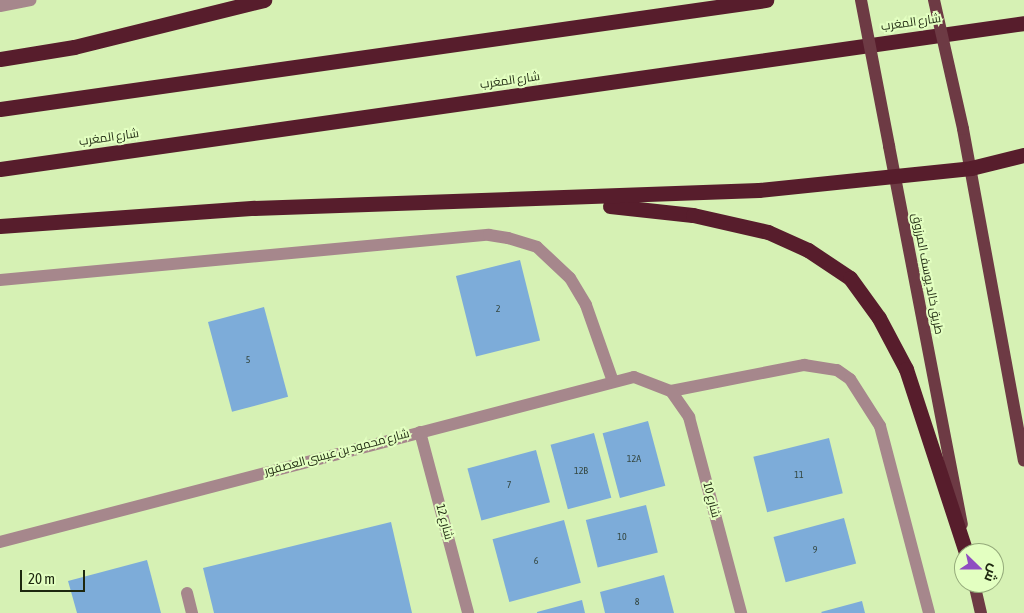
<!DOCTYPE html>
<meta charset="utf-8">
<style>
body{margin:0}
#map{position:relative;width:1024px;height:613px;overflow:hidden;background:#d6f1b4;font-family:"Asap Condensed",Cairo,sans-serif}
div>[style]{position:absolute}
.building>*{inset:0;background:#7dacd9;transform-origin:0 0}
.minor>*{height:12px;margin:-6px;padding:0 6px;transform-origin:6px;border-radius:6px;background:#a6878c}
.major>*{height:12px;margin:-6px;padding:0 6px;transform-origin:6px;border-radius:6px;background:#6d3a44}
.highway>*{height:15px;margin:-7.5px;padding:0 7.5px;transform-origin:7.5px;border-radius:7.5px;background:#571d2c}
.major-bridge>*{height:12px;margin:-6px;padding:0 6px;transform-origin:6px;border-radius:6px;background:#6d3a44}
span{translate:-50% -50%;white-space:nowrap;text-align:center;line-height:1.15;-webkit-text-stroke:4px #e3ffc1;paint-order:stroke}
.number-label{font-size:10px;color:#354842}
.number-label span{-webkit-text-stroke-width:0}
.street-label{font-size:12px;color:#1d270f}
.north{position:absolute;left:954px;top:543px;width:50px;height:50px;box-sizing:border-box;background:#e3ffc1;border:1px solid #94a97a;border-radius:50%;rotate:112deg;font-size:14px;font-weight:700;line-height:20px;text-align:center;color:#1d270f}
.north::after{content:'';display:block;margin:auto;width:18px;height:22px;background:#8f4dc1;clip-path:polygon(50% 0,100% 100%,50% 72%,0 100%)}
.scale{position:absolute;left:20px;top:570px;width:65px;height:22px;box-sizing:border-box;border:2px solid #1d270f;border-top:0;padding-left:6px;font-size:15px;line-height:18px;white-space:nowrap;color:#1d270f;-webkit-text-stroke:4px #e3ffc1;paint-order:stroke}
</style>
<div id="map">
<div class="building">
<div style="left:520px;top:260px;width:83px;height:66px;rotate:76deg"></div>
<div style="left:264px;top:307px;width:93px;height:58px;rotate:75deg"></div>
<div style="left:648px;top:421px;width:67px;height:47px;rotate:75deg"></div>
<div style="left:594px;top:433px;width:67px;height:45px;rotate:75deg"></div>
<div style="left:829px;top:438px;width:57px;height:78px;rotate:76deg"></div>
<div style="left:536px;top:450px;width:54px;height:71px;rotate:75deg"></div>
<div style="left:646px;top:505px;width:49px;height:62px;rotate:76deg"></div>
<div style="left:844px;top:518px;width:47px;height:73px;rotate:75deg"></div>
<div style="left:564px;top:520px;width:65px;height:74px;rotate:75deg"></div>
<div style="clip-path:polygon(391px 522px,412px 613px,214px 613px,203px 568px)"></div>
<div style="clip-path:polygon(147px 560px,161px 613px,77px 613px,68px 581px)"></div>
<div style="clip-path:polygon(664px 575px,674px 613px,605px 613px,600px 592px)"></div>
<div style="clip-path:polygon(582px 600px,585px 613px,537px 613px,537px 612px)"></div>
<div style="clip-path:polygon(862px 601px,865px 613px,822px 613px,821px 612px)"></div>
</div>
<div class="minor">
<div style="left:0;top:6px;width:31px;rotate:-11deg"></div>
<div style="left:0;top:280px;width:491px;rotate:-5.3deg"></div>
<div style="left:489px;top:235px;width:19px;rotate:9deg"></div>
<div style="left:508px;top:238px;width:30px;rotate:17deg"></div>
<div style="left:537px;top:247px;width:45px;rotate:43.2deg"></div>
<div style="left:570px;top:278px;width:31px;rotate:59deg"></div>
<div style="left:586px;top:305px;width:78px;rotate:70.6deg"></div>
<div style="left:671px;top:391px;width:136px;rotate:-11.1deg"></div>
<div style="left:804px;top:365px;width:33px;rotate:9deg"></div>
<div style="left:837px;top:370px;width:16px;rotate:35deg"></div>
<div style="left:850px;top:379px;width:56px;rotate:57.4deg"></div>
<div style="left:880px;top:426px;width:193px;rotate:75.3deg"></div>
<div style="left:420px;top:432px;width:187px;rotate:75.1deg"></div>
<div style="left:0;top:542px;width:655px;rotate:-14.59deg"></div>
<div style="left:634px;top:377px;width:40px;rotate:21deg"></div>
<div style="left:671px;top:391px;width:32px;rotate:55deg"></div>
<div style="left:689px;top:417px;width:203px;rotate:75.1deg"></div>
<div style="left:187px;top:593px;width:21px;rotate:76deg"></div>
</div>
<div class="major">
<div style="left:963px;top:129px;width:337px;rotate:79.6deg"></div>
<div style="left:889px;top:146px;width:385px;rotate:79.1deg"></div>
<div style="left:974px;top:583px;width:31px;rotate:77deg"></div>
</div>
<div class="highway">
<div style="left:0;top:59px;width:75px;rotate:-9.2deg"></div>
<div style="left:74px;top:47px;width:196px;rotate:-13.9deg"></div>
<div style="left:0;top:109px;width:774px;rotate:-8.1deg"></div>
<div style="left:0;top:169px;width:1034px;rotate:-8.11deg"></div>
<div style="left:610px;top:206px;width:83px;rotate:6.2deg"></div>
<div style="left:693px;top:215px;width:77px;rotate:12.8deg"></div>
<div style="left:768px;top:232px;width:44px;rotate:24.2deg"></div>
<div style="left:808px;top:250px;width:50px;rotate:33.7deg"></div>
<div style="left:850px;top:278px;width:49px;rotate:54.1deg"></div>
<div style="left:879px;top:318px;width:58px;rotate:62.1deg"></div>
<div style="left:906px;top:369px;width:194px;rotate:71.9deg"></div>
<div style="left:0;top:226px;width:255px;rotate:-4.1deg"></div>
<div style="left:254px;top:208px;width:505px;rotate:-2.04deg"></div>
<div style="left:759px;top:190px;width:213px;rotate:-5.9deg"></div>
<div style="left:971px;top:168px;width:55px;rotate:-13.8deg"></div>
</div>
<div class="major-bridge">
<div style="left:861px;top:0;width:149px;rotate:79.1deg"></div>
<div style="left:934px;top:0;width:132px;rotate:77.3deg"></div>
</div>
<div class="number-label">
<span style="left:498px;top:309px">2</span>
<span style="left:248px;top:360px">5</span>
<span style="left:634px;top:459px">12A</span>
<span style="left:581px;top:471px">12B</span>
<span style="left:799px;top:475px">11</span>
<span style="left:509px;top:485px">7</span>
<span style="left:622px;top:537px">10</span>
<span style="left:815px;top:550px">9</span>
<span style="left:536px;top:561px">6</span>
<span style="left:637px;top:602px">8</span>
</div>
<div class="street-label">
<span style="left:911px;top:23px;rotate:-8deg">شارع المغرب</span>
<span style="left:510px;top:81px;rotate:-8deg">شارع المغرب</span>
<span style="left:109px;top:138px;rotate:-8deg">شارع المغرب</span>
<span style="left:927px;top:274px;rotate:79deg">طريق خالد يوسف المرزوق</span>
<span style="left:337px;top:453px;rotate:-15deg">شارع محمود بن عيسى العصفور</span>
<span style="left:711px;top:500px;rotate:75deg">شارع 10</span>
<span style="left:444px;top:522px;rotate:75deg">شارع 12</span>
</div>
<div class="north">ش</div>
<div class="scale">20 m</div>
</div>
